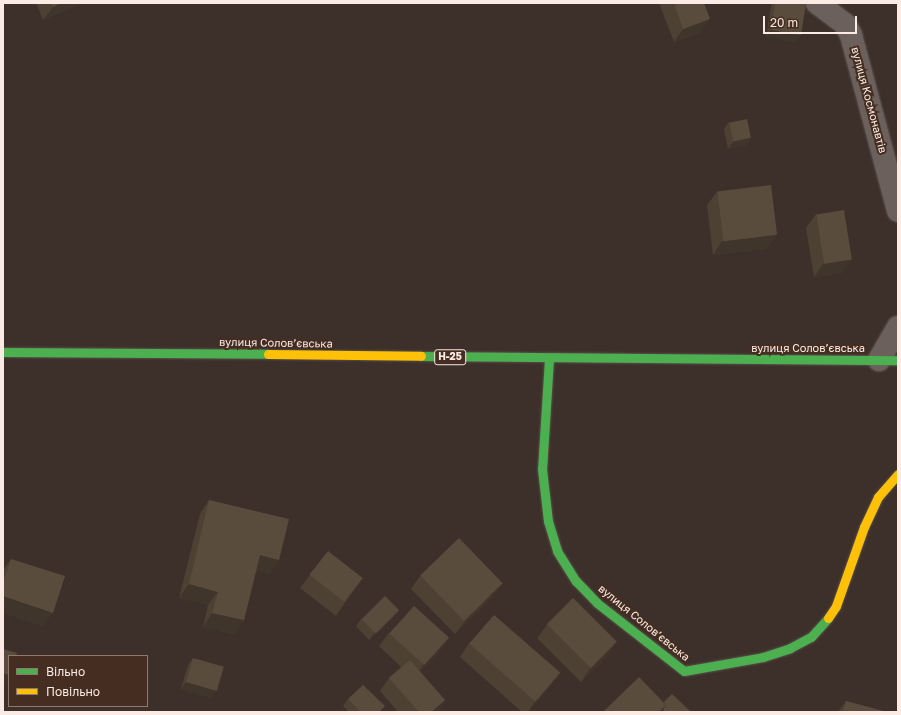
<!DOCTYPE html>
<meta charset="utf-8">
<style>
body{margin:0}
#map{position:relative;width:901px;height:715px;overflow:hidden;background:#3d302a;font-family:"Golos Text",sans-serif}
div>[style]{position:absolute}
.roads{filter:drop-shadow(0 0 1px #5a4f4a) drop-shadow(0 0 1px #5a4f4a)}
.street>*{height:22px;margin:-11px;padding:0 11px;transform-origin:11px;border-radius:11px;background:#6b605b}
.fast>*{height:9px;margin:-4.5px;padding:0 4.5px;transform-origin:4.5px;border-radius:4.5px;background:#4caf50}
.slow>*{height:9px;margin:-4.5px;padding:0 4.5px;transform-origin:4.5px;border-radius:4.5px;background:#ffc107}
.wall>*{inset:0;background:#4d4134}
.shaded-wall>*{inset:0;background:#3f352b}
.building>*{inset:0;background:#5a4c3d;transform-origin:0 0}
span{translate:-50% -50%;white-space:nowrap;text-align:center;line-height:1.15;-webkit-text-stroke:4px #452d22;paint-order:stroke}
.shield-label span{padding:1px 3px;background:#452d22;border:1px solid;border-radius:3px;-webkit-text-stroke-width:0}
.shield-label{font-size:10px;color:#fbebe4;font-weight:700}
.street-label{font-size:11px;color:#fbebe4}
.frame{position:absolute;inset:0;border:4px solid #fbebe4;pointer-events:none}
.legend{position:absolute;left:8px;top:655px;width:140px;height:52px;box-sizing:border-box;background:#452d22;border:1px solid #8e7970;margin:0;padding:5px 7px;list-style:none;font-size:12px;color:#fbebe4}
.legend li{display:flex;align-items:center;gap:8px;height:20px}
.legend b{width:20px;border:1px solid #8e7970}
.scale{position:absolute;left:763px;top:16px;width:94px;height:18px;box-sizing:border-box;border:2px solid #fbebe4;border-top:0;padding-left:5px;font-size:12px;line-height:14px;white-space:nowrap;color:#fbebe4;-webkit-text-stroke:3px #452d22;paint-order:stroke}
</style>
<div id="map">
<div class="roads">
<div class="street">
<div style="left:817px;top:3px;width:35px;rotate:37deg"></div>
<div style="left:845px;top:24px;width:13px;rotate:61deg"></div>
<div style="left:851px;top:35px;width:182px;rotate:75deg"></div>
<div style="left:879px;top:360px;width:38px;rotate:-60deg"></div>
</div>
<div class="fast">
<div style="left:3px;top:352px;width:265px;rotate:0.4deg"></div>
<div style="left:421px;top:356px;width:477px;rotate:0.5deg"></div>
<div style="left:549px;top:359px;width:110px;rotate:93.6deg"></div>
<div style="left:542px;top:469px;width:52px;rotate:83.4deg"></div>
<div style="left:548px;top:521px;width:31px;rotate:73deg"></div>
<div style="left:557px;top:551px;width:36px;rotate:58deg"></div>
<div style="left:576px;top:581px;width:30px;rotate:46deg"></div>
<div style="left:597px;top:603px;width:110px;rotate:38deg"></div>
<div style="left:684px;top:671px;width:80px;rotate:-10deg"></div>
<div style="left:763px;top:657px;width:28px;rotate:-18deg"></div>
<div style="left:790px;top:648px;width:24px;rotate:-28deg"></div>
<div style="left:811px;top:637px;width:25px;rotate:-48deg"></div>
</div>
<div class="slow">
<div style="left:268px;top:354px;width:153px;rotate:0.7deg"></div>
<div style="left:828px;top:618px;width:14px;rotate:-56deg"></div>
<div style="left:836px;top:606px;width:84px;rotate:-70.5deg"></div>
<div style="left:864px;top:527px;width:33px;rotate:-65deg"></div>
<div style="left:878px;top:497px;width:30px;rotate:-49deg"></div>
</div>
</div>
<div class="wall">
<div style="clip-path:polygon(36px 3px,82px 3px,43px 20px)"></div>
<div style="clip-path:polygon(659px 3px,704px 3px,700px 33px,674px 42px)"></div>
<div style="clip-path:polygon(772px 3px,806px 3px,796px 42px,766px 37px,771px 5px)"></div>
<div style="clip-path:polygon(729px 122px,751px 138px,746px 145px,728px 149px,724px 129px)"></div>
<div style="clip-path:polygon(717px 192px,767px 249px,713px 255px,707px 205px)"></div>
<div style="clip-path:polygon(816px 214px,842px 273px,814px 277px,806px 228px)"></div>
<div style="clip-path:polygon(209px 500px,279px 560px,269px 574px,256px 570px,244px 620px,234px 634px,203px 627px,208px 605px,179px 598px,200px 514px)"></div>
<div style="clip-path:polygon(11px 559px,43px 626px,3px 613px,3px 570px)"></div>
<div style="clip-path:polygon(310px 575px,363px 578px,336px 616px,300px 588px)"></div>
<div style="clip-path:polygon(420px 576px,493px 597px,455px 634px,411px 589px)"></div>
<div style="clip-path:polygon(394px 617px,369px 640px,356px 626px,361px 619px)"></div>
<div style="clip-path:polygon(547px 625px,608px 656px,581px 682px,537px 638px)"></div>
<div style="clip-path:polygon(389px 633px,449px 638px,439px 652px,420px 672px,445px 700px,437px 712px,398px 712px,380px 691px,389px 678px,401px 667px,379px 646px)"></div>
<div style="clip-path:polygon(469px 643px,550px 686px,528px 712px,522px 712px,460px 657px)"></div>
<div style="clip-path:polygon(193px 658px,216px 691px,211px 698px,181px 689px,188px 665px)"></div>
<div style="clip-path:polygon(348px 699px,381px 712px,349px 712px,343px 706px)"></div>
<div style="clip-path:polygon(846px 701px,887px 712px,838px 712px)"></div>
</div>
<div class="shaded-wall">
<div style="clip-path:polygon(61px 3px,82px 3px,43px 20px,53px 7px)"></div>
<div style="clip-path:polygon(710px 19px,700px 33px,674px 42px,683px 29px)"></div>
<div style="clip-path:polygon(771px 30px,801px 35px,796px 42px,766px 37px)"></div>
<div style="clip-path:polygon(751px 138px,746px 145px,728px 149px,733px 142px)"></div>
<div style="clip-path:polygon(777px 235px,767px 249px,713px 255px,722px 241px)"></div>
<div style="clip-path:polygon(852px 259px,842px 273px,814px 277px,823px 264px)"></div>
<div style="clip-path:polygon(260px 555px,279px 560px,269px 574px,250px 569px)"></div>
<div style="clip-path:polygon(363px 578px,354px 592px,336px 616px,345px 602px)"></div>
<div style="clip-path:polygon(503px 583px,493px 597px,455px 634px,465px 621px)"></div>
<div style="clip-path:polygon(189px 584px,218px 592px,208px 605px,179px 598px)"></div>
<div style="clip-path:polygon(3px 596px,53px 613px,43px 626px,3px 613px)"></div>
<div style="clip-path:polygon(399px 610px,394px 617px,369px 640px,374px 633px)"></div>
<div style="clip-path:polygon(212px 613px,244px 620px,234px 634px,203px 627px)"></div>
<div style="clip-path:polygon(449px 638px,439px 652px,414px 679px,423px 665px)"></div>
<div style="clip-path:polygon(617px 642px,608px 656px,581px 682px,590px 669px)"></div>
<div style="clip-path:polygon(3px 673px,9px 675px,9px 678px,6px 682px,3px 681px)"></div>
<div style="clip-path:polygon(560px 673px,550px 686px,528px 712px,535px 701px)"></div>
<div style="clip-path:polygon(186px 682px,216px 691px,211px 698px,181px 689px)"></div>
<div style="clip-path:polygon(445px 700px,437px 712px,431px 712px)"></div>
</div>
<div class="building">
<div style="clip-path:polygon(51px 3px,61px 3px,53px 7px)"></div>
<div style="clip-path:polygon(674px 3px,704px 3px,710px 19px,683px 29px)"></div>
<div style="clip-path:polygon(775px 3px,806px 3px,801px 35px,771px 30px)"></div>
<div style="left:747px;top:119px;width:19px;height:18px;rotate:78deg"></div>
<div style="left:771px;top:185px;width:50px;height:54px;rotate:83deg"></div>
<div style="left:844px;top:210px;width:50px;height:28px;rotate:81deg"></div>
<div style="clip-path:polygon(209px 500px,289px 519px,279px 560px,260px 555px,244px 620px,212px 613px,218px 592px,189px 584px)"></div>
<div style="left:459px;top:538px;width:63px;height:54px;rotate:46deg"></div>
<div style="left:328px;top:551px;width:44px;height:30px;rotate:38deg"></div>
<div style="clip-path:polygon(11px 559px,65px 576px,53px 613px,3px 596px,3px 582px)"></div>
<div style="left:385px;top:596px;width:20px;height:33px;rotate:45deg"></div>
<div style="left:573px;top:598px;width:62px;height:37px;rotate:45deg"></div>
<div style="left:414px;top:606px;width:47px;height:37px;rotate:42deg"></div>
<div style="left:494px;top:615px;width:88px;height:38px;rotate:41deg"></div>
<div style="clip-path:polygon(3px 649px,17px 653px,16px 656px,9px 656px,9px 675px,3px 673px)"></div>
<div style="left:193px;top:658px;width:32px;height:25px;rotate:16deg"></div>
<div style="clip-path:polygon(410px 660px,445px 700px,431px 712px,419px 712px,389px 678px)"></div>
<div style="clip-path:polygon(639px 677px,666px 705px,659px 712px,603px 712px)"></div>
<div style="clip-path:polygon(363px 685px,385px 706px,379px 712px,361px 712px,348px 699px)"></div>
<div style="clip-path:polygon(672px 694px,691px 712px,665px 712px,663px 710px,666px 705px,664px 702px)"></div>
<div style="clip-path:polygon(846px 701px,887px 712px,843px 712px)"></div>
</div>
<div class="shield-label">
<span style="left:450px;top:357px">Н-25</span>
</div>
<div class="street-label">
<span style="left:869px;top:100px;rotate:75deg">вулиця Космонавтів</span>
<span style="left:276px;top:343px;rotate:1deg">вулиця Соловʼєвська</span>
<span style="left:808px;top:348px">вулиця Соловʼєвська</span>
<span style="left:644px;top:623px;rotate:39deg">вулиця Соловʼєвська</span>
</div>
<div class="frame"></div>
<ul class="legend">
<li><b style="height:5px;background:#4caf50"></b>Вільно</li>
<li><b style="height:5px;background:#ffc107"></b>Повільно</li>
</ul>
<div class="scale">20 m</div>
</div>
